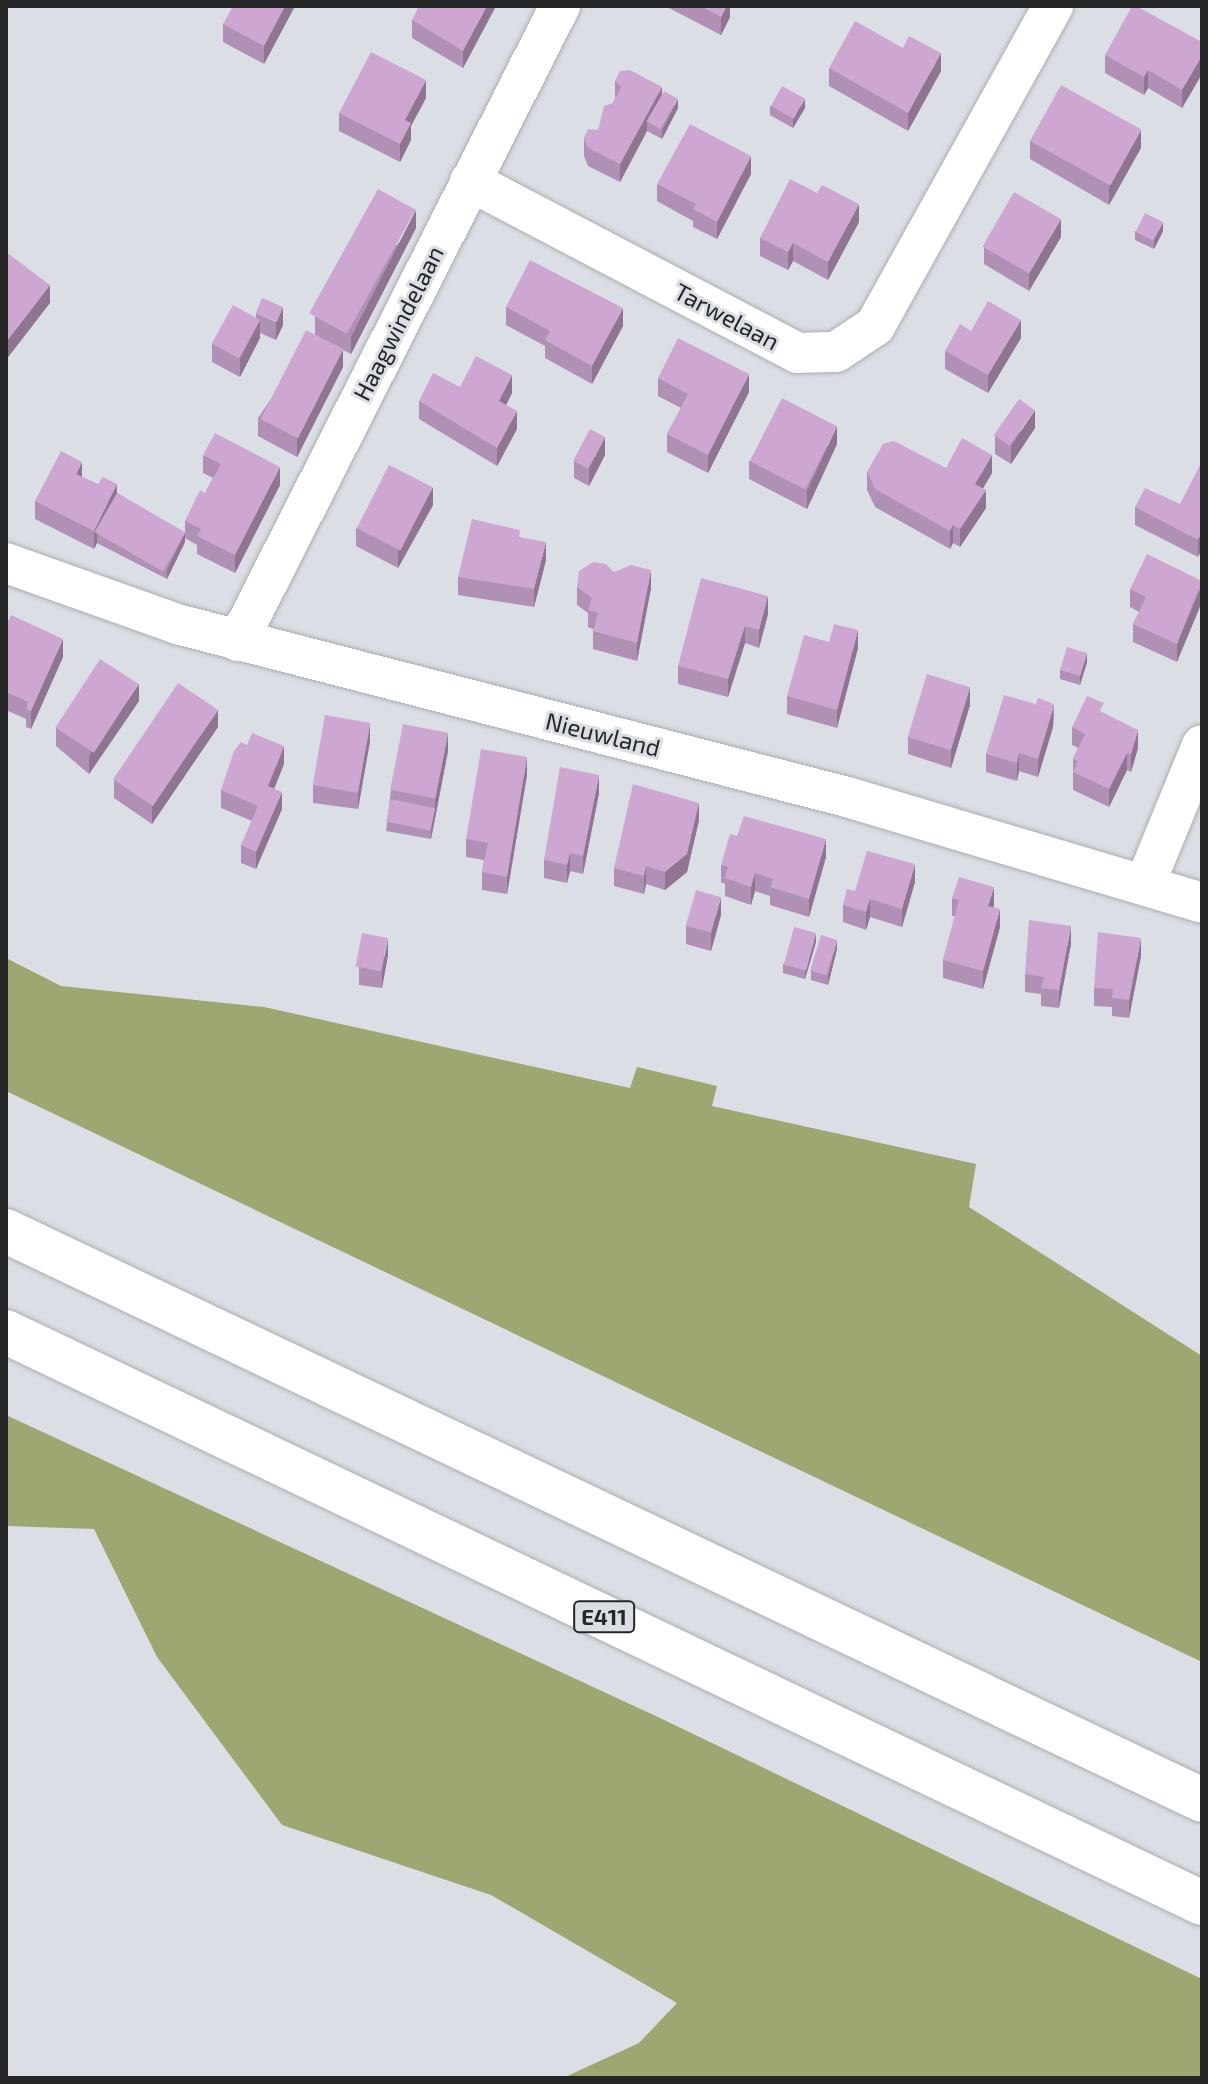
<!DOCTYPE html>
<style>
body{margin:0}
#map{position:relative;width:1208px;height:2084px;overflow:hidden;background:#dbdfe5;font-family:"Exo 2",sans-serif}
div>[style]{position:absolute}
.forest>*{inset:0;background:#9ca772}
.roads{filter:drop-shadow(0 0 2px #aaadb3) drop-shadow(0 0 2px #aaadb3)}
.street>*{height:40px;margin:-20px;padding:0 20px;transform-origin:20px;border-radius:20px;background:#fff}
.highway>*{height:44px;margin:-22px;padding:0 22px;transform-origin:22px;border-radius:22px;background:#fff}
.wall>*{inset:0;background:#b090b5}
.shaded-wall>*{inset:0;background:#907593}
.building>*{inset:0;background:#cda7d2;transform-origin:0 0}
span{translate:-50% -50%;white-space:nowrap;text-align:center;line-height:1.15;-webkit-text-stroke:6px #dbdfe5;paint-order:stroke}
.shield-label span{padding:2px 6px;background:#dbdfe5;border:2px solid;border-radius:6px;-webkit-text-stroke-width:0}
.shield-label{font-size:22px;color:#252628;font-weight:700}
.street-label{font-size:24px;color:#252628}
.frame{position:absolute;inset:0;border:8px solid #252628;pointer-events:none}
</style>
<div id="map">
<div class="forest">
<div style="clip-path:polygon(6px 958px,61px 986px,264px 1007px,630px 1088px,637px 1067px,717px 1086px,712px 1106px,976px 1164px,969px 1207px,1202px 1356px,1202px 1662px,6px 1091px)"></div>
<div style="clip-path:polygon(6px 1415px,660px 1718px,1202px 1979px,1202px 2078px,563px 2078px,639px 2043px,677px 2003px,491px 1895px,282px 1825px,157px 1657px,94px 1529px,6px 1526px)"></div>
</div>
<div class="roads">
<div class="street">
<div style="left:470px;top:181px;width:370px;rotate:27.7deg"></div>
<div style="left:798px;top:353px;width:38px;rotate:-2deg"></div>
<div style="left:836px;top:352px;width:47px;rotate:-33.7deg"></div>
<div style="left:875px;top:326px;width:366px;rotate:-60.9deg"></div>
<div style="left:6px;top:563px;width:182px;rotate:19.6deg"></div>
<div style="left:177px;top:624px;width:692px;rotate:14.48deg"></div>
<div style="left:847px;top:797px;width:370px;rotate:16.6deg"></div>
<div style="left:238px;top:641px;width:712px;rotate:-63.11deg"></div>
<div style="left:1145px;top:884px;width:150px;rotate:-67.7deg"></div>
</div>
<div class="highway">
<div style="left:6px;top:1231px;width:1324px;rotate:25.44deg"></div>
<div style="left:6px;top:1332px;width:1325px;rotate:25.52deg"></div>
</div>
</div>
<div class="wall">
<div style="clip-path:polygon(295px 6px,264px 64px,223px 42px,223px 24px)"></div>
<div style="clip-path:polygon(496px 6px,463px 68px,412px 38px,412px 20px)"></div>
<div style="clip-path:polygon(665px 6px,730px 6px,730px 17px,721px 35px)"></div>
<div style="clip-path:polygon(1202px 42px,1202px 74px,1182px 108px,1148px 88px,1144px 95px,1105px 73px,1105px 55px)"></div>
<div style="clip-path:polygon(829px 68px,941px 71px,908px 131px,829px 86px)"></div>
<div style="clip-path:polygon(615px 81px,662px 95px,678px 108px,662px 139px,647px 131px,620px 182px,588px 166px,584px 156px,584px 138px,598px 130px,615px 99px)"></div>
<div style="clip-path:polygon(426px 98px,411px 126px,411px 140px,400px 162px,339px 131px,339px 113px)"></div>
<div style="clip-path:polygon(770px 106px,805px 108px,793px 128px,770px 115px)"></div>
<div style="clip-path:polygon(1030px 141px,1141px 148px,1109px 205px,1030px 159px)"></div>
<div style="clip-path:polygon(751px 174px,717px 239px,693px 227px,693px 221px,657px 201px,657px 184px)"></div>
<div style="clip-path:polygon(859px 222px,828px 280px,793px 261px,788px 270px,760px 256px,760px 238px)"></div>
<div style="clip-path:polygon(416px 228px,351px 354px,343px 350px,343px 367px,297px 457px,258px 436px,258px 418px,315px 334px,315px 316px)"></div>
<div style="clip-path:polygon(1135px 231px,1163px 231px,1154px 249px,1135px 240px)"></div>
<div style="clip-path:polygon(1061px 237px,1029px 291px,984px 264px,984px 247px)"></div>
<div style="clip-path:polygon(506px 307px,623px 326px,592px 384px,545px 358px,545px 346px,506px 325px)"></div>
<div style="clip-path:polygon(256px 313px,283px 325px,276px 340px,260px 333px,260px 338px,240px 377px,212px 362px,212px 344px,256px 318px)"></div>
<div style="clip-path:polygon(971px 331px,1021px 338px,988px 393px,945px 369px,945px 351px)"></div>
<div style="clip-path:polygon(658px 378px,749px 392px,708px 473px,667px 452px,667px 434px,681px 408px,658px 396px)"></div>
<div style="clip-path:polygon(460px 387px,512px 393px,506px 405px,517px 429px,497px 466px,419px 419px,419px 401px)"></div>
<div style="clip-path:polygon(1035px 428px,1011px 464px,995px 454px,995px 436px)"></div>
<div style="clip-path:polygon(837px 444px,807px 509px,749px 479px,749px 461px)"></div>
<div style="clip-path:polygon(203px 455px,280px 485px,235px 573px,197px 554px,197px 545px,185px 538px,185px 542px,167px 579px,97px 543px,94px 549px,35px 519px,35px 501px,82px 477px,117px 493px,185px 533px,185px 521px,205px 493px,213px 478px,203px 473px)"></div>
<div style="clip-path:polygon(605px 455px,589px 486px,574px 478px,574px 461px)"></div>
<div style="clip-path:polygon(1202px 466px,1198px 557px,1135px 525px,1135px 507px,1180px 504px)"></div>
<div style="clip-path:polygon(946px 468px,992px 473px,983px 488px,986px 508px,960px 547px,953px 543px,950px 549px,875px 507px,867px 490px,867px 472px)"></div>
<div style="clip-path:polygon(433px 505px,398px 568px,356px 546px,356px 528px)"></div>
<div style="clip-path:polygon(520px 537px,546px 560px,534px 607px,458px 595px,458px 577px)"></div>
<div style="clip-path:polygon(614px 572px,651px 588px,637px 661px,593px 649px,593px 629px,588px 627px,588px 613px,577px 605px,577px 587px)"></div>
<div style="clip-path:polygon(1202px 581px,1177px 662px,1133px 642px,1133px 624px,1139px 612px,1130px 607px,1130px 589px)"></div>
<div style="clip-path:polygon(768px 596px,768px 614px,759px 648px,745px 643px,728px 697px,678px 684px,678px 666px)"></div>
<div style="clip-path:polygon(6px 626px,63px 657px,31px 729px,26px 727px,26px 719px,6px 710px)"></div>
<div style="clip-path:polygon(858px 648px,837px 728px,787px 714px,787px 696px)"></div>
<div style="clip-path:polygon(1087px 662px,1080px 685px,1060px 679px,1060px 670px)"></div>
<div style="clip-path:polygon(139px 701px,89px 774px,56px 746px,56px 728px)"></div>
<div style="clip-path:polygon(970px 705px,951px 768px,908px 754px,908px 737px)"></div>
<div style="clip-path:polygon(1054px 713px,1053px 727px,1038px 777px,1019px 771px,1017px 781px,986px 772px,986px 754px)"></div>
<div style="clip-path:polygon(1104px 713px,1138px 748px,1131px 772px,1127px 770px,1109px 807px,1073px 790px,1073px 759px,1078px 748px,1072px 745px,1072px 727px)"></div>
<div style="clip-path:polygon(218px 727px,152px 824px,114px 798px,114px 780px)"></div>
<div style="clip-path:polygon(370px 741px,358px 809px,313px 803px,313px 785px)"></div>
<div style="clip-path:polygon(448px 751px,431px 839px,386px 831px,391px 790px)"></div>
<div style="clip-path:polygon(284px 764px,274px 789px,282px 809px,256px 869px,241px 863px,241px 845px,252px 821px,221px 808px,221px 790px)"></div>
<div style="clip-path:polygon(527px 775px,507px 894px,482px 890px,482px 872px,484px 860px,466px 857px,466px 839px)"></div>
<div style="clip-path:polygon(599px 793px,583px 874px,570px 871px,567px 883px,544px 878px,544px 860px)"></div>
<div style="clip-path:polygon(699px 820px,687px 872px,665px 890px,646px 884px,644px 894px,614px 886px,614px 868px)"></div>
<div style="clip-path:polygon(826px 857px,809px 917px,770px 905px,770px 896px,755px 891px,751px 905px,725px 896px,725px 884px,721px 882px,721px 865px)"></div>
<div style="clip-path:polygon(915px 882px,902px 927px,870px 917px,866px 930px,843px 922px,843px 905px,855px 891px)"></div>
<div style="clip-path:polygon(952px 898px,994px 905px,993px 907px,1000px 927px,983px 989px,943px 978px,943px 960px,955px 916px,952px 916px)"></div>
<div style="clip-path:polygon(721px 915px,711px 951px,686px 944px,686px 926px)"></div>
<div style="clip-path:polygon(816px 942px,805px 979px,783px 973px,783px 964px)"></div>
<div style="clip-path:polygon(1071px 944px,1059px 1008px,1041px 1006px,1041px 994px,1025px 992px,1025px 974px)"></div>
<div style="clip-path:polygon(837px 949px,828px 985px,811px 980px,811px 971px)"></div>
<div style="clip-path:polygon(388px 955px,382px 988px,359px 985px,359px 967px)"></div>
<div style="clip-path:polygon(1141px 956px,1129px 1018px,1112px 1016px,1112px 1007px,1094px 1006px,1094px 988px)"></div>
</div>
<div class="shaded-wall">
<div style="clip-path:polygon(285px 6px,295px 6px,264px 64px,264px 46px)"></div>
<div style="clip-path:polygon(487px 6px,496px 6px,463px 68px,463px 51px)"></div>
<div style="clip-path:polygon(727px 6px,730px 6px,730px 17px,721px 35px,721px 17px)"></div>
<div style="clip-path:polygon(941px 53px,941px 71px,908px 131px,908px 113px)"></div>
<div style="clip-path:polygon(1202px 56px,1202px 74px,1182px 108px,1182px 90px)"></div>
<div style="clip-path:polygon(1148px 70px,1148px 88px,1144px 95px,1144px 77px)"></div>
<div style="clip-path:polygon(426px 80px,426px 98px,411px 126px,411px 140px,400px 162px,400px 144px,405px 120px)"></div>
<div style="clip-path:polygon(662px 87px,662px 105px,647px 122px,647px 131px,620px 182px,620px 164px)"></div>
<div style="clip-path:polygon(678px 99px,678px 108px,662px 139px,662px 130px)"></div>
<div style="clip-path:polygon(805px 99px,805px 108px,793px 128px,793px 119px)"></div>
<div style="clip-path:polygon(1141px 130px,1141px 148px,1109px 205px,1109px 187px)"></div>
<div style="clip-path:polygon(751px 156px,751px 174px,717px 239px,717px 222px)"></div>
<div style="clip-path:polygon(859px 204px,859px 222px,828px 280px,828px 262px)"></div>
<div style="clip-path:polygon(416px 210px,416px 228px,351px 354px,351px 337px)"></div>
<div style="clip-path:polygon(1061px 219px,1061px 237px,1029px 291px,1029px 273px)"></div>
<div style="clip-path:polygon(1163px 222px,1163px 231px,1154px 249px,1154px 240px)"></div>
<div style="clip-path:polygon(793px 243px,793px 261px,788px 270px,788px 252px)"></div>
<div style="clip-path:polygon(50px 285px,50px 303px,6px 360px,6px 342px)"></div>
<div style="clip-path:polygon(283px 307px,283px 325px,276px 340px,276px 322px)"></div>
<div style="clip-path:polygon(623px 308px,623px 326px,592px 384px,592px 366px)"></div>
<div style="clip-path:polygon(260px 320px,260px 338px,240px 377px,240px 359px)"></div>
<div style="clip-path:polygon(1021px 320px,1021px 338px,988px 393px,988px 375px)"></div>
<div style="clip-path:polygon(343px 349px,343px 367px,297px 457px,297px 439px)"></div>
<div style="clip-path:polygon(749px 374px,749px 392px,708px 473px,708px 455px)"></div>
<div style="clip-path:polygon(512px 375px,512px 393px,499px 419px,499px 401px)"></div>
<div style="clip-path:polygon(1035px 410px,1035px 428px,1011px 464px,1011px 446px)"></div>
<div style="clip-path:polygon(517px 411px,517px 429px,497px 466px,497px 448px)"></div>
<div style="clip-path:polygon(837px 426px,837px 444px,807px 509px,807px 491px)"></div>
<div style="clip-path:polygon(605px 437px,605px 455px,589px 486px,589px 468px)"></div>
<div style="clip-path:polygon(992px 455px,992px 473px,975px 502px,975px 484px)"></div>
<div style="clip-path:polygon(82px 462px,82px 480px,76px 474px)"></div>
<div style="clip-path:polygon(280px 467px,280px 485px,235px 573px,235px 555px)"></div>
<div style="clip-path:polygon(117px 484px,117px 502px,97px 533px,97px 543px,94px 549px,94px 531px)"></div>
<div style="clip-path:polygon(433px 487px,433px 505px,398px 568px,398px 551px)"></div>
<div style="clip-path:polygon(986px 490px,986px 508px,960px 547px,960px 529px)"></div>
<div style="clip-path:polygon(953px 525px,953px 543px,950px 549px,950px 531px)"></div>
<div style="clip-path:polygon(1202px 531px,1202px 549px,1198px 557px,1198px 540px)"></div>
<div style="clip-path:polygon(185px 533px,185px 542px,167px 579px,167px 570px)"></div>
<div style="clip-path:polygon(546px 542px,546px 560px,534px 607px,534px 589px)"></div>
<div style="clip-path:polygon(651px 570px,651px 588px,637px 661px,637px 643px)"></div>
<div style="clip-path:polygon(1202px 584px,1202px 602px,1177px 662px,1177px 644px)"></div>
<div style="clip-path:polygon(768px 596px,768px 614px,759px 648px,759px 630px)"></div>
<div style="clip-path:polygon(745px 626px,745px 643px,728px 697px,728px 679px)"></div>
<div style="clip-path:polygon(858px 630px,858px 648px,837px 728px,837px 710px)"></div>
<div style="clip-path:polygon(63px 639px,63px 657px,31px 729px,31px 711px)"></div>
<div style="clip-path:polygon(1087px 653px,1087px 662px,1080px 685px,1080px 676px)"></div>
<div style="clip-path:polygon(139px 684px,139px 701px,89px 774px,89px 756px)"></div>
<div style="clip-path:polygon(970px 687px,970px 705px,951px 768px,951px 750px)"></div>
<div style="clip-path:polygon(1054px 704px,1053px 727px,1038px 777px,1038px 759px)"></div>
<div style="clip-path:polygon(218px 710px,218px 727px,152px 824px,152px 806px)"></div>
<div style="clip-path:polygon(370px 723px,370px 741px,358px 809px,358px 791px)"></div>
<div style="clip-path:polygon(1138px 730px,1138px 748px,1131px 772px,1131px 754px)"></div>
<div style="clip-path:polygon(448px 733px,448px 751px,431px 839px,431px 830px,435px 808px,435px 799px)"></div>
<div style="clip-path:polygon(284px 746px,284px 764px,268px 804px,268px 786px)"></div>
<div style="clip-path:polygon(1019px 753px,1019px 771px,1017px 781px,1017px 763px)"></div>
<div style="clip-path:polygon(1127px 753px,1127px 770px,1109px 807px,1109px 789px)"></div>
<div style="clip-path:polygon(527px 757px,527px 775px,507px 894px,507px 877px)"></div>
<div style="clip-path:polygon(599px 775px,599px 793px,583px 874px,583px 856px)"></div>
<div style="clip-path:polygon(282px 792px,282px 809px,256px 869px,256px 852px)"></div>
<div style="clip-path:polygon(699px 803px,699px 820px,687px 872px,665px 890px,665px 872px)"></div>
<div style="clip-path:polygon(826px 839px,826px 857px,809px 917px,809px 899px)"></div>
<div style="clip-path:polygon(570px 853px,570px 871px,567px 883px,567px 865px)"></div>
<div style="clip-path:polygon(915px 864px,915px 882px,902px 927px,902px 909px)"></div>
<div style="clip-path:polygon(646px 866px,646px 884px,644px 894px,644px 876px)"></div>
<div style="clip-path:polygon(755px 873px,755px 891px,751px 905px,751px 887px)"></div>
<div style="clip-path:polygon(994px 887px,994px 905px,988px 924px,988px 906px)"></div>
<div style="clip-path:polygon(721px 897px,721px 915px,711px 951px,711px 934px)"></div>
<div style="clip-path:polygon(870px 899px,870px 917px,866px 930px,866px 912px)"></div>
<div style="clip-path:polygon(1000px 909px,1000px 927px,983px 989px,983px 971px)"></div>
<div style="clip-path:polygon(1071px 926px,1071px 944px,1059px 1008px,1059px 990px)"></div>
<div style="clip-path:polygon(816px 933px,816px 942px,805px 979px,805px 970px)"></div>
<div style="clip-path:polygon(388px 938px,388px 955px,382px 988px,382px 971px)"></div>
<div style="clip-path:polygon(1141px 938px,1141px 956px,1129px 1018px,1129px 1000px)"></div>
<div style="clip-path:polygon(837px 940px,837px 949px,828px 985px,828px 976px)"></div>
</div>
<div class="building">
<div style="clip-path:polygon(233px 6px,285px 6px,264px 46px,223px 24px)"></div>
<div style="clip-path:polygon(419px 6px,487px 6px,463px 51px,412px 20px)"></div>
<div style="clip-path:polygon(700px 6px,727px 6px,721px 17px)"></div>
<div style="clip-path:polygon(1132px 6px,1136px 6px,1202px 42px,1202px 56px,1182px 90px,1148px 70px,1144px 77px,1105px 55px)"></div>
<div style="clip-path:polygon(855px 21px,903px 48px,909px 36px,941px 53px,908px 113px,829px 68px)"></div>
<div style="clip-path:polygon(371px 52px,426px 80px,405px 120px,411px 123px,400px 144px,339px 113px)"></div>
<div style="clip-path:polygon(630px 70px,662px 87px,620px 164px,588px 148px,584px 138px,588px 129px,598px 130px,604px 106px,613px 103px,621px 87px,615px 81px,620px 71px)"></div>
<div style="left:1061px;top:85px;width:92px;height:64px;rotate:29deg"></div>
<div style="left:782px;top:86px;width:26px;height:23px;rotate:29deg"></div>
<div style="left:664px;top:91px;width:16px;height:35px;rotate:30deg"></div>
<div style="clip-path:polygon(690px 124px,751px 156px,717px 222px,693px 209px,696px 204px,657px 184px)"></div>
<div style="clip-path:polygon(790px 179px,817px 193px,822px 185px,859px 204px,828px 262px,793px 243px,788px 252px,760px 238px)"></div>
<div style="left:378px;top:189px;width:43px;height:142px;rotate:29deg"></div>
<div style="left:1014px;top:192px;width:54px;height:63px;rotate:30deg"></div>
<div style="left:1145px;top:213px;width:20px;height:21px;rotate:27deg"></div>
<div style="clip-path:polygon(6px 252px,50px 285px,6px 342px)"></div>
<div style="clip-path:polygon(530px 260px,623px 308px,592px 366px,545px 340px,550px 331px,506px 307px)"></div>
<div style="left:262px;top:298px;width:23px;height:16px;rotate:23deg"></div>
<div style="clip-path:polygon(988px 301px,1021px 320px,988px 375px,945px 351px,960px 324px,971px 331px)"></div>
<div style="left:233px;top:305px;width:31px;height:44px;rotate:29deg"></div>
<div style="left:306px;top:330px;width:42px;height:100px;rotate:27deg"></div>
<div style="clip-path:polygon(678px 338px,749px 374px,708px 455px,667px 434px,688px 394px,658px 378px)"></div>
<div style="clip-path:polygon(476px 356px,512px 375px,499px 401px,517px 411px,497px 448px,419px 401px,433px 373px,460px 387px)"></div>
<div style="left:782px;top:398px;width:62px;height:71px;rotate:27deg"></div>
<div style="left:1019px;top:399px;width:19px;height:44px;rotate:35deg"></div>
<div style="left:590px;top:429px;width:17px;height:36px;rotate:28deg"></div>
<div style="clip-path:polygon(215px 433px,280px 467px,235px 555px,197px 536px,201px 529px,185px 521px,200px 490px,205px 493px,221px 464px,203px 455px)"></div>
<div style="clip-path:polygon(962px 438px,992px 455px,975px 484px,986px 490px,960px 529px,953px 525px,950px 531px,875px 489px,867px 472px,883px 444px,894px 441px,946px 468px)"></div>
<div style="clip-path:polygon(61px 451px,82px 462px,76px 474px,98px 484px,103px 477px,117px 484px,94px 531px,35px 501px)"></div>
<div style="left:389px;top:465px;width:49px;height:71px;rotate:27deg"></div>
<div style="clip-path:polygon(1200px 465px,1202px 466px,1202px 531px,1198px 540px,1135px 507px,1145px 488px,1180px 504px)"></div>
<div style="left:117px;top:493px;width:79px;height:45px;rotate:30deg"></div>
<div style="clip-path:polygon(472px 519px,520px 530px,519px 537px,546px 542px,534px 589px,458px 577px)"></div>
<div style="clip-path:polygon(1147px 554px,1202px 581px,1177px 644px,1133px 624px,1146px 597px,1130px 589px)"></div>
<div style="clip-path:polygon(593px 562px,606px 564px,614px 572px,631px 565px,651px 570px,637px 643px,593px 631px,598px 613px,588px 610px,592px 598px,577px 587px,579px 571px)"></div>
<div style="clip-path:polygon(701px 578px,768px 596px,759px 630px,745px 626px,728px 679px,678px 666px)"></div>
<div style="clip-path:polygon(11px 615px,63px 639px,31px 711px,26px 709px,28px 702px,6px 692px,6px 626px)"></div>
<div style="clip-path:polygon(834px 624px,858px 630px,837px 710px,787px 696px,804px 635px,829px 642px)"></div>
<div style="left:1067px;top:647px;width:21px;height:24px;rotate:17deg"></div>
<div style="left:100px;top:659px;width:46px;height:82px;rotate:33deg"></div>
<div style="left:927px;top:674px;width:45px;height:66px;rotate:17deg"></div>
<div style="left:178px;top:683px;width:48px;height:116px;rotate:34deg"></div>
<div style="clip-path:polygon(1004px 695px,1053px 709px,1038px 759px,1019px 753px,1017px 763px,986px 754px)"></div>
<div style="clip-path:polygon(1087px 696px,1104px 703px,1100px 711px,1138px 730px,1131px 754px,1127px 753px,1109px 789px,1073px 772px,1078px 761px,1073px 759px,1085px 734px,1072px 727px)"></div>
<div style="clip-path:polygon(1038px 698px,1054px 704px,1052px 709px,1036px 704px)"></div>
<div style="left:325px;top:715px;width:46px;height:71px;rotate:10deg"></div>
<div style="left:403px;top:724px;width:46px;height:67px;rotate:11deg"></div>
<div style="clip-path:polygon(252px 733px,284px 746px,268px 786px,282px 792px,256px 852px,241px 845px,258px 806px,221px 790px,234px 751px,241px 742px,247px 745px)"></div>
<div style="clip-path:polygon(481px 749px,527px 757px,507px 877px,482px 872px,488px 843px,466px 839px)"></div>
<div style="clip-path:polygon(560px 767px,599px 775px,583px 856px,570px 853px,567px 865px,544px 860px)"></div>
<div style="clip-path:polygon(633px 784px,699px 803px,687px 854px,665px 872px,646px 866px,644px 876px,614px 868px)"></div>
<div style="left:391px;top:799px;width:45px;height:23px;rotate:12deg"></div>
<div style="clip-path:polygon(744px 816px,826px 839px,809px 899px,770px 887px,773px 879px,755px 873px,751px 887px,725px 878px,728px 867px,721px 865px,730px 834px,737px 836px)"></div>
<div style="clip-path:polygon(867px 851px,915px 864px,902px 909px,870px 899px,866px 912px,843px 905px,847px 889px,855px 891px)"></div>
<div style="clip-path:polygon(959px 877px,994px 887px,988px 906px,1000px 909px,983px 971px,943px 960px,959px 900px,952px 898px)"></div>
<div style="left:696px;top:890px;width:26px;height:37px;rotate:16deg"></div>
<div style="clip-path:polygon(1029px 920px,1071px 926px,1059px 990px,1041px 988px,1044px 977px,1025px 974px)"></div>
<div style="left:794px;top:927px;width:23px;height:39px;rotate:15deg"></div>
<div style="clip-path:polygon(1098px 932px,1141px 938px,1129px 1000px,1112px 998px,1113px 989px,1094px 988px)"></div>
<div style="left:362px;top:933px;width:26px;height:34px;rotate:11deg"></div>
<div style="left:821px;top:935px;width:17px;height:37px;rotate:17deg"></div>
</div>
<div class="shield-label">
<span style="left:604px;top:1617px">E411</span>
</div>
<div class="street-label">
<span style="left:727px;top:316px;rotate:28deg">Tarwelaan</span>
<span style="left:398px;top:323px;rotate:-63deg">Haagwindelaan</span>
<span style="left:603px;top:734px;rotate:14deg">Nieuwland</span>
</div>
<div class="frame"></div>
</div>
